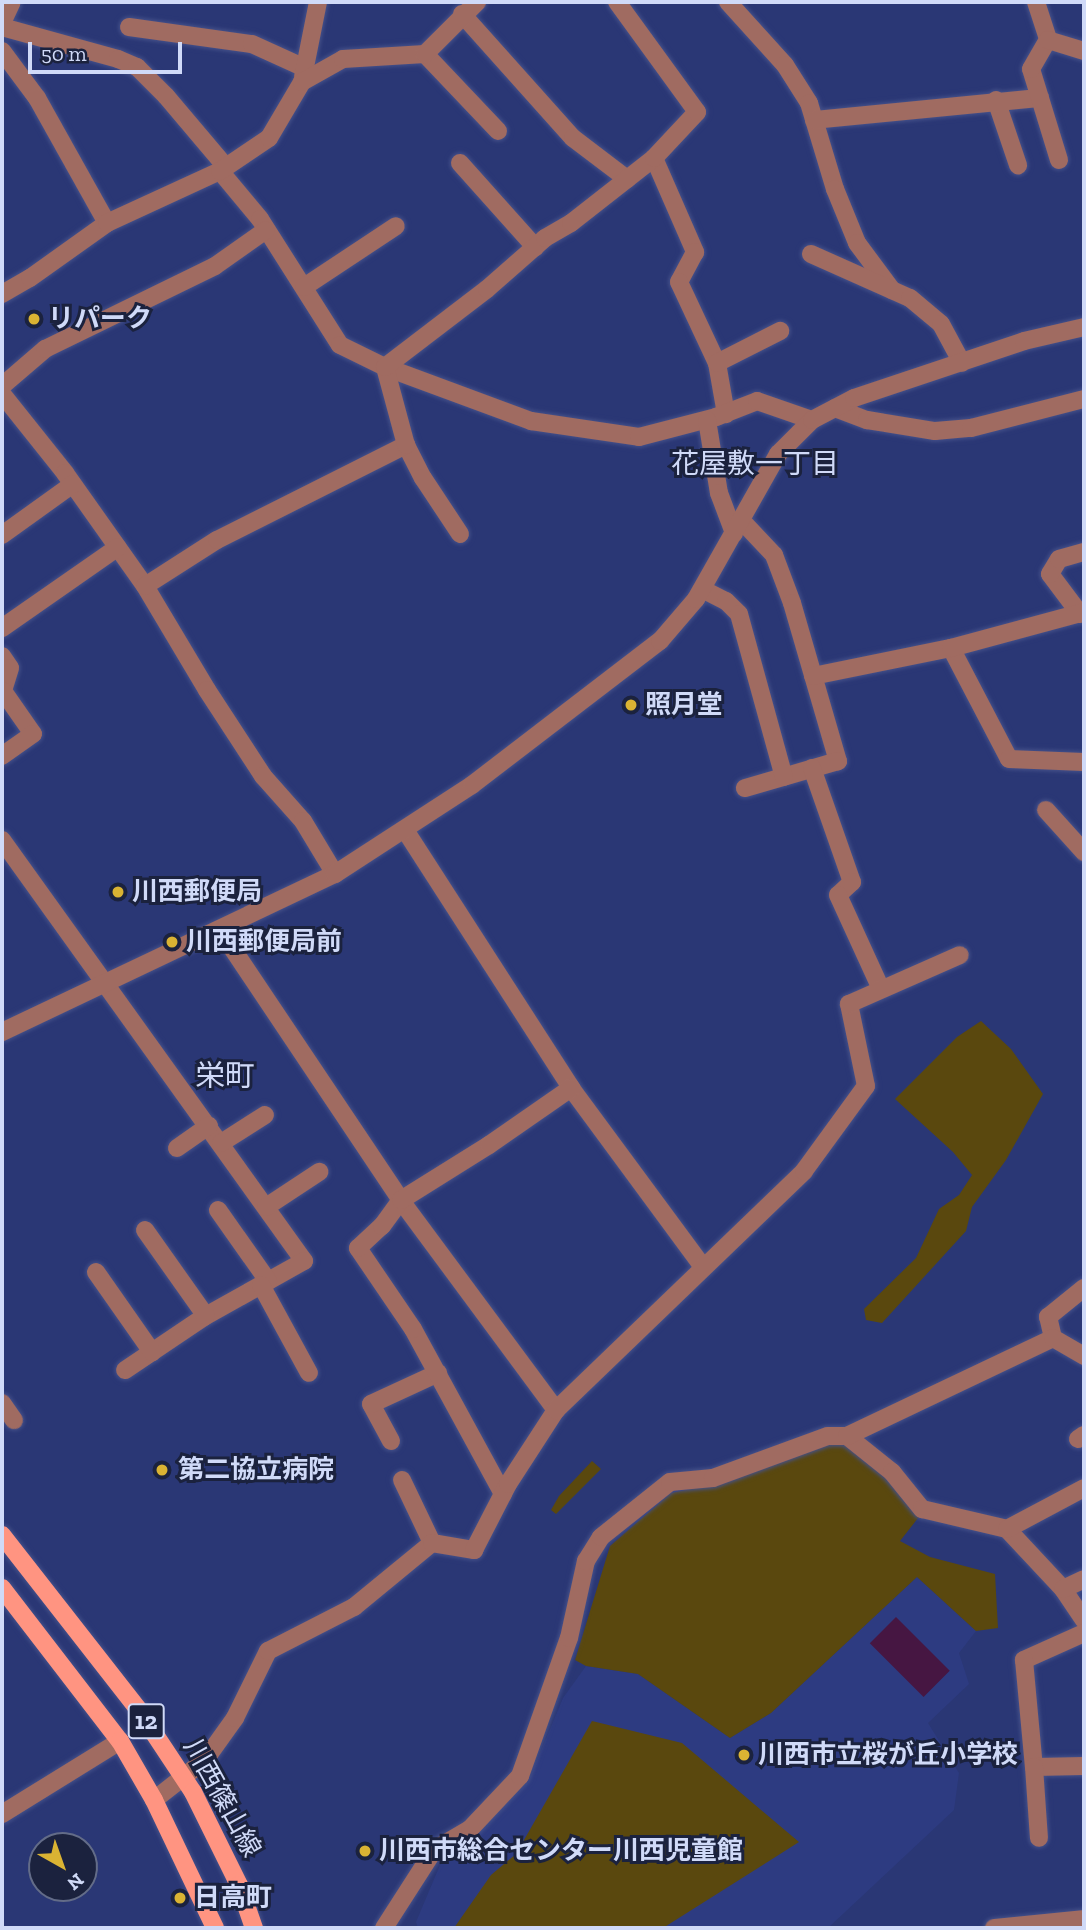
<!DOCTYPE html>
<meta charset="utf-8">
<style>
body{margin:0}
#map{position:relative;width:1086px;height:1930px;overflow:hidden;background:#2a3775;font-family:"Zilla Slab","Noto Sans JP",serif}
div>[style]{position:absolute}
.built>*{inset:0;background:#2d3b81}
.green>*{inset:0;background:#5a480e}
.water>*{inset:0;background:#461642;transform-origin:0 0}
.roads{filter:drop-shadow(0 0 2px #45518a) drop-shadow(0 0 2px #45518a)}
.minor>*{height:18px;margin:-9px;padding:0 9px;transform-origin:9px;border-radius:9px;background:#a06b61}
.major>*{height:18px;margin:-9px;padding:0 9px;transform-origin:9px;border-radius:9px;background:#ff9481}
.dots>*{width:19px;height:19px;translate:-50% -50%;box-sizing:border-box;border:4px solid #1b223e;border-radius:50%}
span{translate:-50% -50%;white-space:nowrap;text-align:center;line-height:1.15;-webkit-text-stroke:6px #1b223e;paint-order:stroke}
.shield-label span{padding:2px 5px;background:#1b223e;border:2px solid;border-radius:5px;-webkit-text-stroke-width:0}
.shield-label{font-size:24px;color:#d0daf8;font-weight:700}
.poi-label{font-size:26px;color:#d0daf8;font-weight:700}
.left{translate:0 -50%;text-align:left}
.street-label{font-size:26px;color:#d0daf8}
.neighbourhood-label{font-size:28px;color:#d0daf8}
.quarter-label{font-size:30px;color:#d0daf8}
.frame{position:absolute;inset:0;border:4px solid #d0daf8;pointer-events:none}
.north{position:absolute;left:28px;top:1832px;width:70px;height:70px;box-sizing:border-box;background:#1b223e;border:2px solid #636c88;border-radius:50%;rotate:140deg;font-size:19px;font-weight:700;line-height:28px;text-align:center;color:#d0daf8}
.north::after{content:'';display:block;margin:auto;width:24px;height:32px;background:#dab333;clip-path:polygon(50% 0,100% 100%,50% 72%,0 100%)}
.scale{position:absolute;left:28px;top:42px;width:154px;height:32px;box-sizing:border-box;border:4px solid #d0daf8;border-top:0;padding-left:9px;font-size:21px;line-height:24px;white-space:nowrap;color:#d0daf8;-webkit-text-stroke:5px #1b223e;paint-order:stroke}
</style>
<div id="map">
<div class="built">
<div style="clip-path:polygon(917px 1577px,976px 1631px,959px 1653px,969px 1684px,928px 1723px,959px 1773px,954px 1810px,828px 1928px,418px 1928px,416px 1922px,440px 1865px,528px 1782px,563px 1698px,586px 1666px,638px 1674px,730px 1738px,771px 1713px)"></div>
</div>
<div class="green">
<div style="clip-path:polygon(981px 1021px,1011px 1049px,1043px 1094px,1006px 1160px,972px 1207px,966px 1231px,882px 1323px,866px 1320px,864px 1309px,916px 1258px,939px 1209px,959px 1195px,972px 1175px,953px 1152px,895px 1099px,957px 1037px)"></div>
<div style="clip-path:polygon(824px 1441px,848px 1443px,890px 1476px,922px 1513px,900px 1541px,930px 1557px,995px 1574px,998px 1628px,976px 1631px,917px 1577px,771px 1713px,730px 1738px,638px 1674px,586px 1666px,575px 1660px,610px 1546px,671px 1493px,725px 1482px)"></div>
<div style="clip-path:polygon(592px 1461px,601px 1469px,556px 1514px,551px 1510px,559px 1496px)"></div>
<div style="clip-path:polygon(592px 1721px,682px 1743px,799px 1842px,663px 1928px,454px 1928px,491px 1875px,516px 1854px)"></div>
</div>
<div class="water">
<div style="left:896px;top:1617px;width:76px;height:37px;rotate:45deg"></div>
</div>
<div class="roads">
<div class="minor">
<div style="left:728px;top:2px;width:85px;rotate:47.9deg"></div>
<div style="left:785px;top:65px;width:45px;rotate:57.7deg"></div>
<div style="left:809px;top:103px;width:90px;rotate:73.2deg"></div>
<div style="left:835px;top:189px;width:58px;rotate:67.8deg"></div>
<div style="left:857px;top:243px;width:59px;rotate:53.3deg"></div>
<div style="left:1036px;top:2px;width:40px;rotate:72deg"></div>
<div style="left:462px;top:14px;width:166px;rotate:48.2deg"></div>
<div style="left:573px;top:138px;width:68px;rotate:37.2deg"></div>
<div style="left:2px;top:23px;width:23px;rotate:-65deg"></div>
<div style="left:2px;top:27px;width:120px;rotate:15.4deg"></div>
<div style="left:118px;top:59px;width:21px;rotate:23deg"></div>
<div style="left:137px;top:67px;width:41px;rotate:45deg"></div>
<div style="left:166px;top:96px;width:93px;rotate:49.8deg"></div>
<div style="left:129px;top:27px;width:124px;rotate:7.9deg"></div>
<div style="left:252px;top:44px;width:58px;rotate:24.4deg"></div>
<div style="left:2px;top:51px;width:59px;rotate:53.3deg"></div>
<div style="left:37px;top:98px;width:143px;rotate:60.8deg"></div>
<div style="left:425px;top:54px;width:106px;rotate:46.5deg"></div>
<div style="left:303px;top:77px;width:76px;rotate:-78.7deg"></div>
<div style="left:996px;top:100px;width:69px;rotate:71.3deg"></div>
<div style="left:814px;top:120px;width:227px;rotate:-5.6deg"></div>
<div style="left:654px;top:158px;width:103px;rotate:66.4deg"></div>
<div style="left:695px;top:252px;width:34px;rotate:118deg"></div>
<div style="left:679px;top:282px;width:89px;rotate:64.9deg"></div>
<div style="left:717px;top:363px;width:52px;rotate:80deg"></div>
<div style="left:1059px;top:160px;width:95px;rotate:-107.1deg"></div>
<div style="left:1031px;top:69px;width:34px;rotate:-60deg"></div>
<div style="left:1048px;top:40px;width:38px;rotate:17deg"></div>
<div style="left:460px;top:163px;width:113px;rotate:48.2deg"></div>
<div style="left:220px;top:171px;width:62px;rotate:50.2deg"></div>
<div style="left:260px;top:219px;width:149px;rotate:57.6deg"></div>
<div style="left:340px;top:345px;width:50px;rotate:26.1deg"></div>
<div style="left:385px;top:367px;width:156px;rotate:20.3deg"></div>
<div style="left:531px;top:421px;width:109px;rotate:8.4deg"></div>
<div style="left:639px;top:437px;width:80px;rotate:-14.6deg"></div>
<div style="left:716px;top:417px;width:44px;rotate:-21.3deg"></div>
<div style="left:757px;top:401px;width:58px;rotate:19.1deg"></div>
<div style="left:811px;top:254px;width:108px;rotate:24deg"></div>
<div style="left:910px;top:298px;width:40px;rotate:40deg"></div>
<div style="left:941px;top:324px;width:44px;rotate:61.7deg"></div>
<div style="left:304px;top:287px;width:110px;rotate:-33.5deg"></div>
<div style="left:2px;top:294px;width:32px;rotate:-30deg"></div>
<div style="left:30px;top:278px;width:95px;rotate:-35.5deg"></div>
<div style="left:107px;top:223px;width:124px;rotate:-24.7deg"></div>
<div style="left:220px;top:171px;width:59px;rotate:-34deg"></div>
<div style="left:269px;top:138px;width:65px;rotate:-59.5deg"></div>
<div style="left:302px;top:82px;width:47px;rotate:-29.3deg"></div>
<div style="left:343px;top:59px;width:82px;rotate:-3.5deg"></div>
<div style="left:425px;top:54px;width:74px;rotate:-45deg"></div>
<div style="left:717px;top:363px;width:71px;rotate:-26.9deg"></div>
<div style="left:2px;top:386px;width:57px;rotate:-40.7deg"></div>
<div style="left:45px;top:349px;width:189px;rotate:-26deg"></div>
<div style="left:215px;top:266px;width:62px;rotate:-35.2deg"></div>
<div style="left:2px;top:394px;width:101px;rotate:51.4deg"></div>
<div style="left:65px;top:473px;width:138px;rotate:54.7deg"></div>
<div style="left:145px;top:586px;width:121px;rotate:59.2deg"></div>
<div style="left:207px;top:690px;width:103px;rotate:56.9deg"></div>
<div style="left:263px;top:776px;width:60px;rotate:48.4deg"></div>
<div style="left:303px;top:821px;width:62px;rotate:58.9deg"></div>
<div style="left:835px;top:408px;width:34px;rotate:21deg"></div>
<div style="left:867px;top:420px;width:69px;rotate:9.2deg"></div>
<div style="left:935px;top:431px;width:36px;rotate:-5deg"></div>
<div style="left:971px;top:428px;width:117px;rotate:-14.4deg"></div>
<div style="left:707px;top:420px;width:74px;rotate:80.7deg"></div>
<div style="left:719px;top:493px;width:43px;rotate:69.4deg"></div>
<div style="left:406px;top:445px;width:37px;rotate:63deg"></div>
<div style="left:423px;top:478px;width:67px;rotate:56.5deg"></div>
<div style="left:741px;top:520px;width:48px;rotate:46.7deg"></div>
<div style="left:774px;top:555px;width:51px;rotate:69.4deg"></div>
<div style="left:792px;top:603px;width:165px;rotate:73.8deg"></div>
<div style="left:838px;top:761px;width:97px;rotate:163.8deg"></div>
<div style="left:2px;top:535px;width:87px;rotate:-35.7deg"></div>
<div style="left:145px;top:586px;width:85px;rotate:-32.6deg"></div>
<div style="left:217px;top:540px;width:212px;rotate:-26.7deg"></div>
<div style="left:406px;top:445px;width:81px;rotate:-105.1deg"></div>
<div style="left:385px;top:367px;width:128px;rotate:-37.4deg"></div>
<div style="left:487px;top:289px;width:77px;rotate:-41.3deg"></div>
<div style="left:545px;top:238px;width:30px;rotate:-30deg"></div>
<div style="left:571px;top:223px;width:105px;rotate:-38.1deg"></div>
<div style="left:654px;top:158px;width:63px;rotate:-46.9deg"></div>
<div style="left:697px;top:112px;width:136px;rotate:-126deg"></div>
<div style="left:702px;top:589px;width:27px;rotate:27deg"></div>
<div style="left:726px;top:601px;width:18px;rotate:45deg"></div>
<div style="left:739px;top:614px;width:169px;rotate:74.6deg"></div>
<div style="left:1080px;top:614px;width:50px;rotate:-126.9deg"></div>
<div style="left:1050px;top:574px;width:17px;rotate:-59deg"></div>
<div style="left:1059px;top:559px;width:26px;rotate:-16deg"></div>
<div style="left:2px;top:628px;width:141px;rotate:-34.9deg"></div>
<div style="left:951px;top:648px;width:125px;rotate:62.4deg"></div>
<div style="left:1009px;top:759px;width:75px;rotate:2.3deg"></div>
<div style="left:2px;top:656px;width:14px;rotate:56deg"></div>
<div style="left:10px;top:668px;width:24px;rotate:107deg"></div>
<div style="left:3px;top:691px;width:52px;rotate:55.1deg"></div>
<div style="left:33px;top:734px;width:38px;rotate:145deg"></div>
<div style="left:813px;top:676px;width:141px;rotate:-11.5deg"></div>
<div style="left:951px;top:648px;width:138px;rotate:-15.1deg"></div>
<div style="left:812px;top:768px;width:121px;rotate:70.7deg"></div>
<div style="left:852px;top:882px;width:19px;rotate:137deg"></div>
<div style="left:838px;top:895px;width:103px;rotate:65.4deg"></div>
<div style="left:1046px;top:810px;width:57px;rotate:47.9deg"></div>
<div style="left:405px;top:830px;width:307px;rotate:57.2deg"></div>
<div style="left:571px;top:1088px;width:221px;rotate:53.6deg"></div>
<div style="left:2px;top:840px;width:518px;rotate:54.35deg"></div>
<div style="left:304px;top:1261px;width:115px;rotate:150.8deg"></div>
<div style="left:204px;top:1317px;width:95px;rotate:146.1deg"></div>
<div style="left:220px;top:930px;width:327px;rotate:56.2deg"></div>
<div style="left:402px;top:1202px;width:259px;rotate:53.5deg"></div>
<div style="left:2px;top:1032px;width:369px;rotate:-25.4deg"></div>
<div style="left:335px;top:874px;width:163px;rotate:-33deg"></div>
<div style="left:472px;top:785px;width:237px;rotate:-37.5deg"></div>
<div style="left:660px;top:641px;width:55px;rotate:-49.4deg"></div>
<div style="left:696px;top:599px;width:167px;rotate:-60.5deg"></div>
<div style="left:778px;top:454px;width:48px;rotate:-45deg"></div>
<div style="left:812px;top:420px;width:47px;rotate:-27.6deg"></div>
<div style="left:854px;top:398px;width:179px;rotate:-18.5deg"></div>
<div style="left:1024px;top:341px;width:62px;rotate:-13.1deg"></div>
<div style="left:221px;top:1143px;width:52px;rotate:-32.5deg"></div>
<div style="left:177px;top:1148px;width:39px;rotate:-35deg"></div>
<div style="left:266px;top:1207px;width:64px;rotate:-33.4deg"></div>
<div style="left:218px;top:1210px;width:87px;rotate:54.8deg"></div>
<div style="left:145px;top:1230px;width:105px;rotate:54.7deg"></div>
<div style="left:96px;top:1272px;width:98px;rotate:55deg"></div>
<div style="left:261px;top:1285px;width:100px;rotate:61.4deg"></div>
<div style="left:1053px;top:1338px;width:22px;rotate:-103deg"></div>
<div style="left:1048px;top:1317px;width:46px;rotate:-38.9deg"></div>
<div style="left:2px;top:1403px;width:21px;rotate:55deg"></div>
<div style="left:847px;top:1436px;width:58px;rotate:38.7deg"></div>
<div style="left:892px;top:1472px;width:48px;rotate:51deg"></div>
<div style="left:922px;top:1509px;width:87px;rotate:13.2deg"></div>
<div style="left:1007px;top:1529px;width:82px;rotate:47deg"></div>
<div style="left:1063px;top:1589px;width:37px;rotate:56deg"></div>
<div style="left:1078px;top:1439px;width:7px;rotate:-34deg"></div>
<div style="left:391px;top:1441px;width:42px;rotate:-118.4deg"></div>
<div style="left:371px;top:1404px;width:74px;rotate:-24.8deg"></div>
<div style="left:402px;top:1480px;width:70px;rotate:64.5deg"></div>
<div style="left:503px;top:1494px;width:188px;rotate:-118.6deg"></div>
<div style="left:413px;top:1329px;width:98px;rotate:-124.2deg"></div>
<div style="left:358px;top:1248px;width:33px;rotate:-43deg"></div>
<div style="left:382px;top:1226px;width:32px;rotate:-54deg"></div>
<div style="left:401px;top:1200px;width:104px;rotate:-32deg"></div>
<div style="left:489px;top:1145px;width:100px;rotate:-34.8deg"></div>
<div style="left:1007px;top:1529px;width:87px;rotate:-28deg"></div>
<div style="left:1063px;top:1589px;width:23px;rotate:-25deg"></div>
<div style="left:1084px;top:1633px;width:66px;rotate:155.8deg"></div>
<div style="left:1024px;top:1660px;width:107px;rotate:84.7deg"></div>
<div style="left:1034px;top:1767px;width:50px;rotate:-1.1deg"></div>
<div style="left:1034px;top:1767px;width:71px;rotate:86deg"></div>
<div style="left:154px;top:1800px;width:65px;rotate:-38.1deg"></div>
<div style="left:205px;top:1760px;width:52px;rotate:-54.5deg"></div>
<div style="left:235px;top:1718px;width:75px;rotate:-63.8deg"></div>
<div style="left:268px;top:1651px;width:97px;rotate:-27.1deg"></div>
<div style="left:354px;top:1607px;width:101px;rotate:-39.4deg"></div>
<div style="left:432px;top:1543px;width:43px;rotate:9.5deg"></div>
<div style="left:474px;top:1550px;width:74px;rotate:-62.7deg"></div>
<div style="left:508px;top:1484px;width:88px;rotate:-57deg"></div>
<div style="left:556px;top:1410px;width:344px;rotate:-43.9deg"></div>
<div style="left:804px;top:1171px;width:105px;rotate:-53.9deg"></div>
<div style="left:866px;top:1086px;width:84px;rotate:-101.7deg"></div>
<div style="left:849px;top:1004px;width:121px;rotate:-23.8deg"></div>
<div style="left:2px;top:1814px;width:139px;rotate:-31.7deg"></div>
<div style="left:384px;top:1928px;width:93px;rotate:-57.3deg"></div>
<div style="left:434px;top:1850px;width:42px;rotate:-30.3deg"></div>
<div style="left:470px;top:1829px;width:73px;rotate:-46.7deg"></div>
<div style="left:520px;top:1776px;width:146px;rotate:-70.5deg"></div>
<div style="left:569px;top:1638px;width:79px;rotate:-77.6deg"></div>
<div style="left:586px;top:1561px;width:28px;rotate:-58deg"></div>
<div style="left:601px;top:1537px;width:88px;rotate:-38.6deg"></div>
<div style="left:670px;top:1482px;width:43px;rotate:-5.3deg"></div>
<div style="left:713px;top:1478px;width:122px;rotate:-20.1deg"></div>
<div style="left:828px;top:1436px;width:19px"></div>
<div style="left:847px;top:1436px;width:228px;rotate:-25.4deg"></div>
<div style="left:1053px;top:1338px;width:36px;rotate:30deg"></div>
<div style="left:994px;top:1928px;width:90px;rotate:-5.7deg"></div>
</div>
<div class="major">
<div style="left:2px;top:1535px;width:221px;rotate:52deg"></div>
<div style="left:138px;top:1709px;width:100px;rotate:56.5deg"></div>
<div style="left:193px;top:1792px;width:104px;rotate:63.7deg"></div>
<div style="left:239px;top:1885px;width:46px;rotate:70.8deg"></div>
<div style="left:2px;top:1588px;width:193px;rotate:52.4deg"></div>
<div style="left:120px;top:1741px;width:68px;rotate:60deg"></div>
<div style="left:154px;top:1800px;width:142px;rotate:64.5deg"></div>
</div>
</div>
<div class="dots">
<div style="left:34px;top:319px;background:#dab333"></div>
<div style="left:631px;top:705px;background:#dab333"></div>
<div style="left:118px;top:892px;background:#dab333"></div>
<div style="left:172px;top:942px;background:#dab333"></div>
<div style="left:162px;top:1470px;background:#dab333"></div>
<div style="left:744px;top:1755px;background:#dab333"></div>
<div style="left:365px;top:1851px;background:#dab333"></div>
<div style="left:180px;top:1898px;background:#dab333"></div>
</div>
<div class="shield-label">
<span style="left:146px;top:1721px">12</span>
</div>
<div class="poi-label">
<span class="left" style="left:48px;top:319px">リパーク</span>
<span class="left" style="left:645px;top:705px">照月堂</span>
<span class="left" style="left:132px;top:892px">川西郵便局</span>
<span class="left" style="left:186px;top:942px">川西郵便局前</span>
<span class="left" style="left:178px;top:1470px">第二協立病院</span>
<span class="left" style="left:758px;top:1755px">川西市立桜が丘小学校</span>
<span class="left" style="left:379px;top:1851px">川西市総合センター川西児童館</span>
<span class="left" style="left:194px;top:1898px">日高町</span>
</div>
<div class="street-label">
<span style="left:222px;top:1798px;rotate:61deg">川西篠山線</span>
</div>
<div class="neighbourhood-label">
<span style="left:755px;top:464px">花屋敷一丁目</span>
</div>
<div class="quarter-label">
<span style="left:225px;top:1076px">栄町</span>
</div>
<div class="frame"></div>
<div class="north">N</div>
<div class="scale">50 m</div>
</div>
